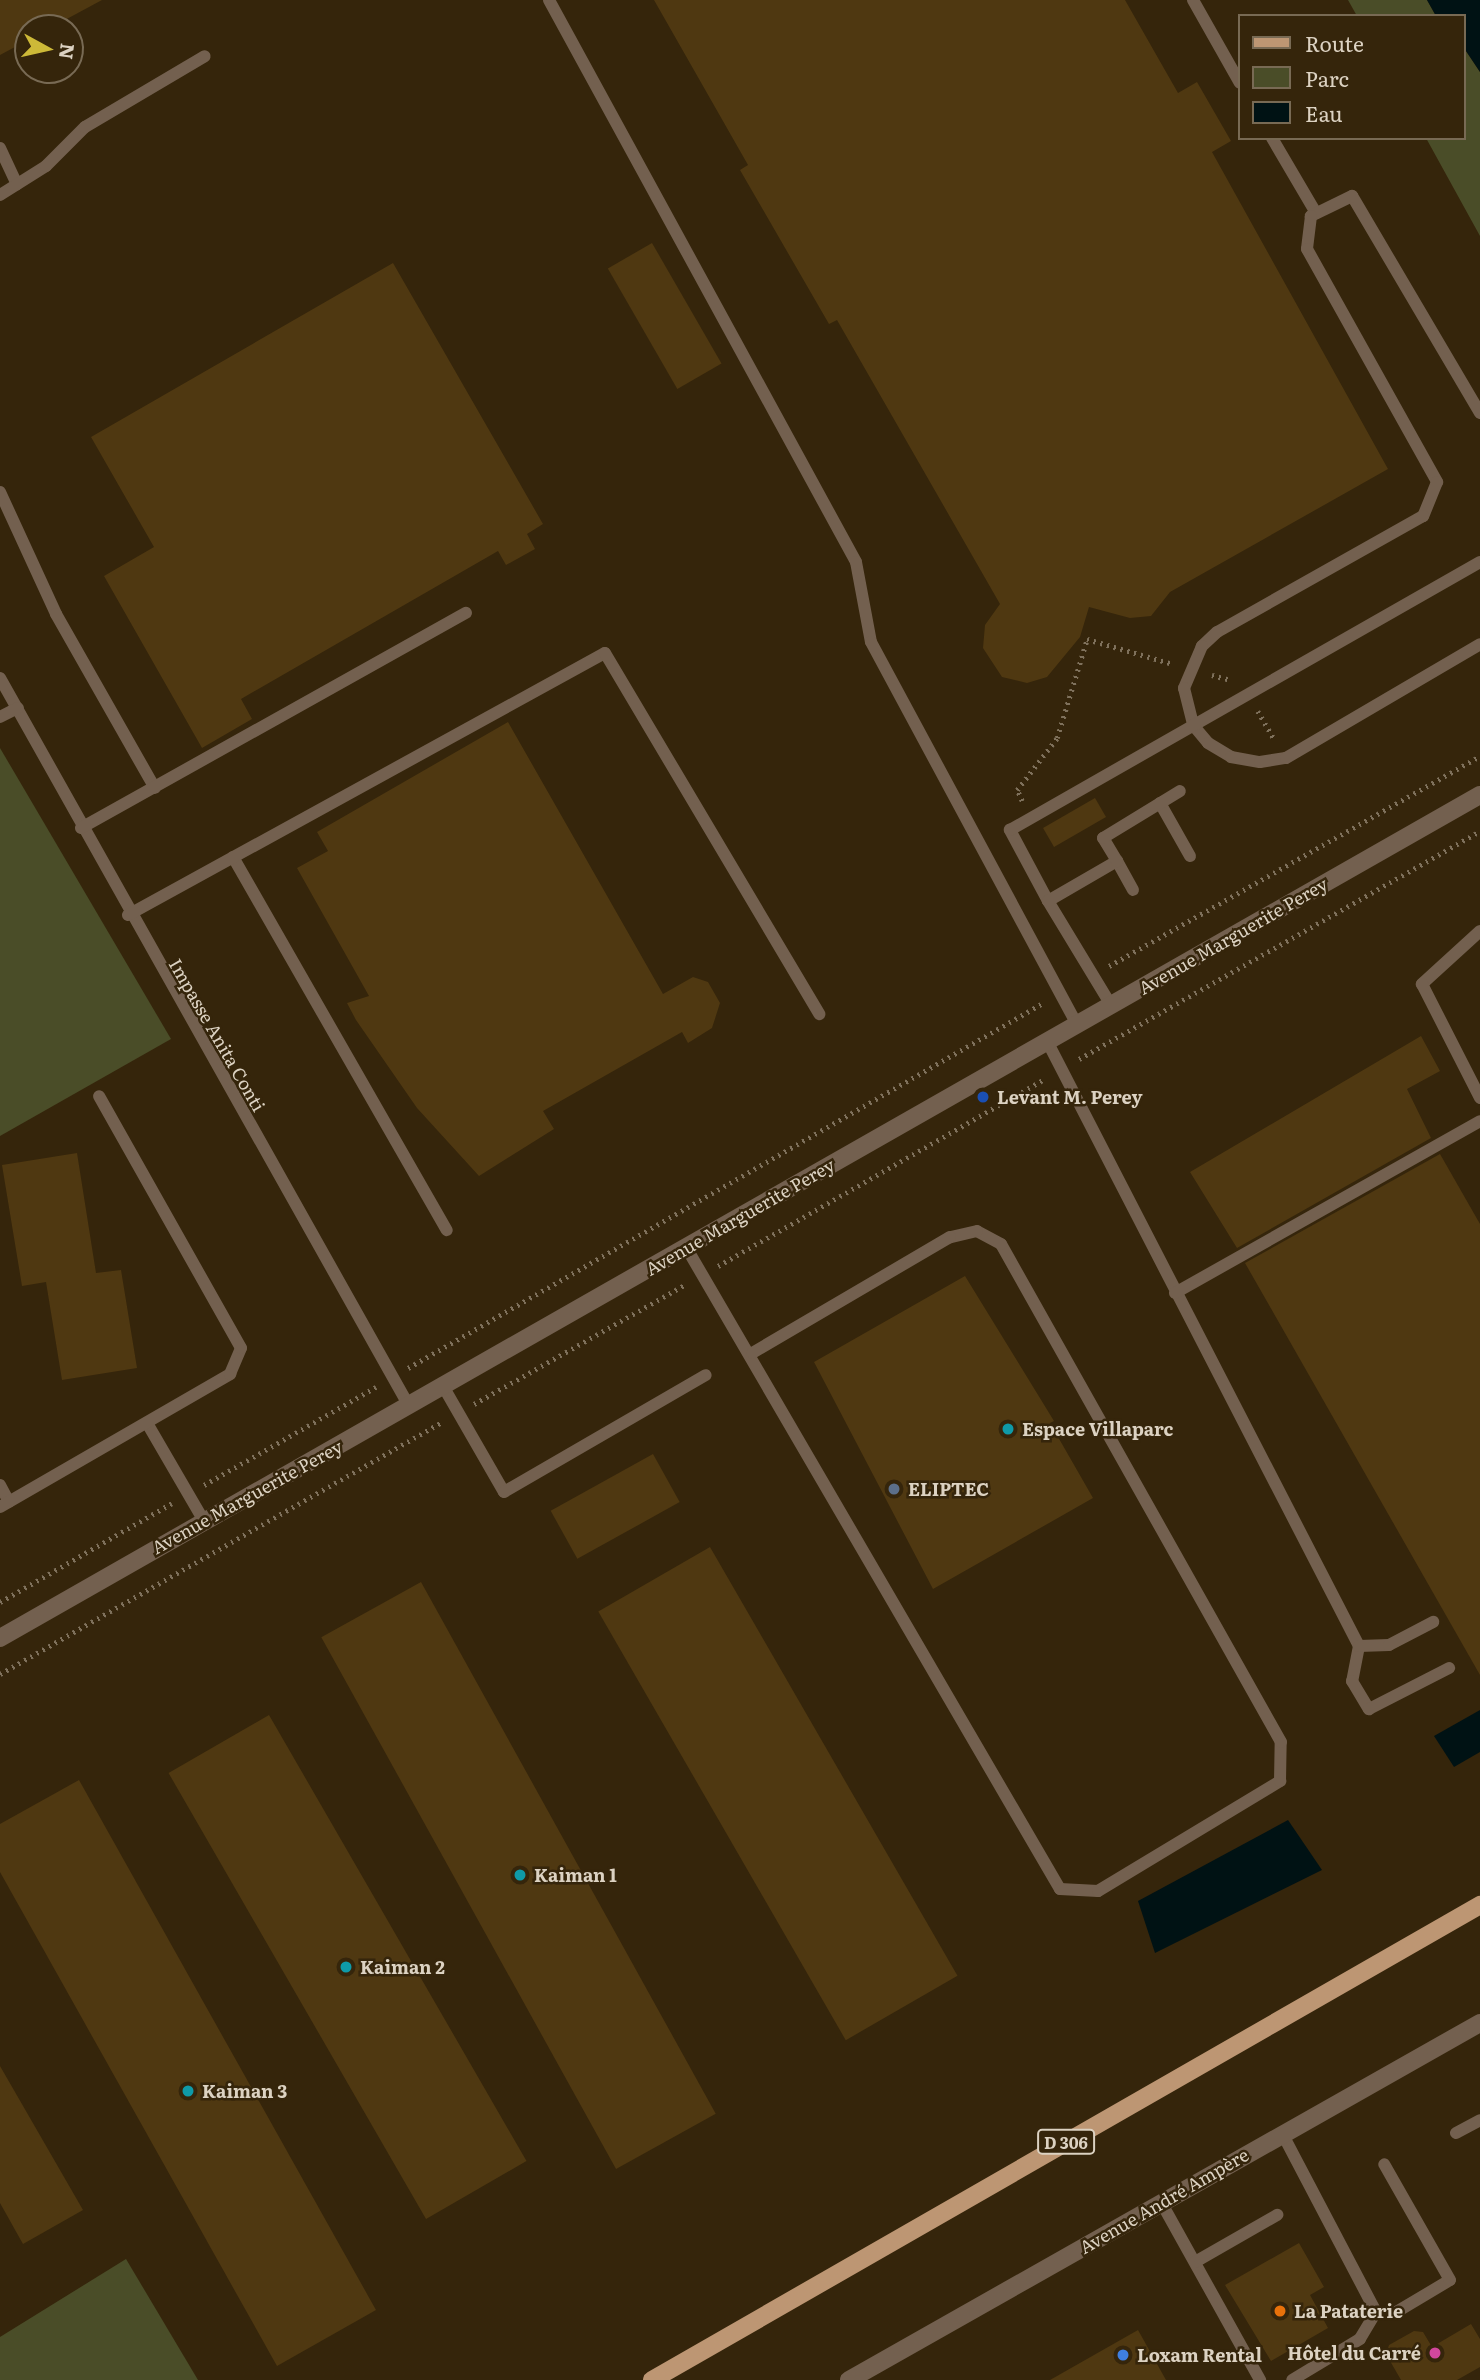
<!DOCTYPE html>
<meta charset="utf-8">
<style>
body{margin:0}
#map{position:relative;width:1480px;height:2380px;overflow:hidden;background:#35250b;font-family:Literata,serif}
div>[style]{position:absolute}
.green>*{inset:0;background:#4a4d28}
.water>*{inset:0;background:#001214}
.building>*{inset:0;background:#4f3811;transform-origin:0 0}
.path>*{height:4.5px;margin-top:-2.25px;transform-origin:0;background:repeating-linear-gradient(90deg,#7f715c 0 2px,transparent 0 7px)}
.service>*{height:12px;margin:-6px;padding:0 6px;transform-origin:6px;border-radius:6px;background:#73604f}
.minor>*{height:18px;margin:-9px;padding:0 9px;transform-origin:9px;border-radius:9px;background:#73604f}
.primary>*{height:18px;margin:-9px;padding:0 9px;transform-origin:9px;border-radius:9px;background:#bd9673}
.dots>*{width:19px;height:19px;translate:-50% -50%;box-sizing:border-box;border:4px solid #35250b;border-radius:50%}
span{translate:-50% -50%;white-space:nowrap;text-align:center;line-height:1.15;-webkit-text-stroke:5px #35250b;paint-order:stroke}
.shield-label span{padding:2px 5px;background:#35250b;border:2px solid;border-radius:5px;-webkit-text-stroke-width:0}
.shield-label{font-size:16px;color:#dcd2c2;font-weight:700}
.street-label{font-size:18px;color:#dcd2c2}
.poi-label{font-size:18px;color:#dcd2c2;font-weight:700}
.left{translate:0 -50%;text-align:left}
.right{translate:-100% -50%;text-align:right}
.legend{position:absolute;left:1238px;top:14px;width:228px;height:126px;box-sizing:border-box;background:#35250b;border:2px solid #786a54;margin:0;padding:9px 12px;list-style:none;font-size:21px;color:#dcd2c2}
.legend li{display:flex;align-items:center;gap:14px;height:35px}
.legend b{width:35px;border:2px solid #786a54}
.north{position:absolute;left:14px;top:14px;width:70px;height:70px;box-sizing:border-box;background:#35250b;border:2px solid #786a54;border-radius:50%;rotate:98deg;font-size:19px;font-weight:700;line-height:28px;text-align:center;color:#dcd2c2}
.north::after{content:'';display:block;margin:auto;width:24px;height:32px;background:#cdb938;clip-path:polygon(50% 0,100% 100%,50% 72%,0 100%)}
</style>
<div id="map">
<div class="green">
<div style="clip-path:polygon(1348px 0,1427px 0,1436px 16px,1357px 16px)"></div>
<div style="clip-path:polygon(1464px 48px,1480px 72px,1480px 236px,1426px 138px,1464px 138px)"></div>
<div style="clip-path:polygon(0 748px,171px 1039px,0 1136px)"></div>
<div style="clip-path:polygon(126px 2259px,198px 2380px,0 2380px,0 2337px)"></div>
</div>
<div class="water">
<div style="clip-path:polygon(1427px 0,1480px 0,1480px 72px,1464px 48px,1464px 16px,1436px 16px)"></div>
<div style="clip-path:polygon(1480px 1710px,1480px 1752px,1454px 1767px,1434px 1736px)"></div>
<div style="clip-path:polygon(1288px 1820px,1322px 1870px,1155px 1953px,1138px 1901px)"></div>
</div>
<div class="building">
<div style="clip-path:polygon(0 0,102px 0,50px 28px,28px 28px,28px 40px,0 55px)"></div>
<div style="clip-path:polygon(654px 0,1125px 0,1178px 93px,1197px 82px,1231px 141px,1212px 152px,1388px 469px,1170px 592px,1151px 616px,1130px 618px,1089px 607px,1080px 637px,1047px 677px,1027px 683px,1002px 677px,983px 648px,985px 625px,1000px 604px,837px 320px,829px 324px,740px 170px,748px 165px)"></div>
<div style="left:652px;top:243px;width:139px;height:51px;rotate:60deg"></div>
<div style="clip-path:polygon(393px 263px,543px 524px,527px 534px,535px 549px,506px 565px,498px 551px,241px 699px,252px 719px,202px 748px,104px 576px,154px 547px,91px 437px)"></div>
<div style="clip-path:polygon(508px 722px,663px 994px,693px 977px,708px 982px,720px 1003px,712px 1028px,688px 1043px,682px 1032px,543px 1111px,554px 1129px,479px 1176px,417px 1108px,356px 1020px,347px 1003px,369px 996px,297px 868px,328px 851px,317px 832px)"></div>
<div style="left:1095px;top:798px;width:22px;height:60px;rotate:60deg"></div>
<div style="clip-path:polygon(1421px 1036px,1440px 1071px,1407px 1089px,1431px 1138px,1237px 1248px,1190px 1172px)"></div>
<div style="clip-path:polygon(77px 1153px,96px 1273px,121px 1270px,137px 1368px,62px 1380px,46px 1282px,22px 1286px,2px 1165px)"></div>
<div style="clip-path:polygon(1440px 1154px,1480px 1224px,1480px 1675px,1245px 1263px)"></div>
<div style="clip-path:polygon(965px 1276px,1054px 1421px,1050px 1423px,1093px 1498px,933px 1589px,814px 1362px)"></div>
<div style="left:653px;top:1454px;width:55px;height:117px;rotate:61deg"></div>
<div style="left:710px;top:1547px;width:495px;height:129px;rotate:60deg"></div>
<div style="left:421px;top:1582px;width:608px;height:114px;rotate:61deg"></div>
<div style="left:269px;top:1715px;width:515px;height:116px;rotate:60deg"></div>
<div style="clip-path:polygon(79px 1780px,376px 2310px,277px 2366px,0 1872px,0 1824px)"></div>
<div style="clip-path:polygon(0 2066px,83px 2210px,23px 2244px,0 2203px)"></div>
<div style="clip-path:polygon(1299px 2243px,1324px 2287px,1310px 2295px,1328px 2328px,1271px 2361px,1225px 2285px)"></div>
<div style="clip-path:polygon(1471px 2324px,1480px 2339px,1480px 2367px,1457px 2380px,1401px 2380px,1386px 2354px,1389px 2345px,1414px 2331px,1423px 2332px,1432px 2347px)"></div>
<div style="clip-path:polygon(1138px 2330px,1166px 2380px,1050px 2380px)"></div>
</div>
<div class="path">
<div style="left:1212px;top:675px;width:20px;rotate:15deg"></div>
<div style="left:1258px;top:711px;width:34px;rotate:60deg"></div>
<div style="left:1022px;top:801px;width:12px;rotate:-114deg"></div>
<div style="left:1017px;top:790px;width:66px;rotate:-52.4deg"></div>
<div style="left:1057px;top:738px;width:103px;rotate:-73.1deg"></div>
<div style="left:1087px;top:639px;width:90px;rotate:16.2deg"></div>
<div style="left:1109px;top:966px;width:426px;rotate:-29.5deg"></div>
<div style="left:1079px;top:1059px;width:461px;rotate:-29.6deg"></div>
<div style="left:718px;top:1266px;width:376px;rotate:-29.8deg"></div>
<div style="left:408px;top:1368px;width:732px;rotate:-29.89deg"></div>
<div style="left:474px;top:1404px;width:244px;rotate:-29.5deg"></div>
<div style="left:204px;top:1485px;width:198px;rotate:-29.7deg"></div>
<div style="left:0;top:1602px;width:198px;rotate:-29.9deg"></div>
<div style="left:0;top:1674px;width:509px;rotate:-29.69deg"></div>
</div>
<div class="service">
<div style="left:549px;top:0;width:640px;rotate:61.35deg"></div>
<div style="left:856px;top:562px;width:81px;rotate:79.4deg"></div>
<div style="left:871px;top:642px;width:434px;rotate:61.7deg"></div>
<div style="left:1193px;top:0;width:95px;rotate:60.5deg"></div>
<div style="left:1272px;top:138px;width:87px;rotate:59.6deg"></div>
<div style="left:0;top:148px;width:40px;rotate:65deg"></div>
<div style="left:0;top:195px;width:54px;rotate:-32.2deg"></div>
<div style="left:46px;top:166px;width:55px;rotate:-45deg"></div>
<div style="left:85px;top:127px;width:139px;rotate:-30.6deg"></div>
<div style="left:1480px;top:413px;width:252px;rotate:-120.5deg"></div>
<div style="left:1352px;top:196px;width:46px;rotate:154deg"></div>
<div style="left:1311px;top:216px;width:33px;rotate:97deg"></div>
<div style="left:1307px;top:249px;width:267px;rotate:60.8deg"></div>
<div style="left:1437px;top:482px;width:37px;rotate:112deg"></div>
<div style="left:1423px;top:516px;width:236px;rotate:150.6deg"></div>
<div style="left:1217px;top:632px;width:21px;rotate:137deg"></div>
<div style="left:1202px;top:646px;width:46px;rotate:113.2deg"></div>
<div style="left:1184px;top:688px;width:38px;rotate:76deg"></div>
<div style="left:1193px;top:725px;width:23px;rotate:50deg"></div>
<div style="left:1208px;top:743px;width:27px;rotate:31deg"></div>
<div style="left:1231px;top:757px;width:29px;rotate:10deg"></div>
<div style="left:1260px;top:762px;width:26px;rotate:-9deg"></div>
<div style="left:1286px;top:758px;width:225px;rotate:-30.4deg"></div>
<div style="left:0;top:492px;width:134px;rotate:65.3deg"></div>
<div style="left:56px;top:614px;width:200px;rotate:60.4deg"></div>
<div style="left:0;top:678px;width:835px;rotate:60.67deg"></div>
<div style="left:0;top:717px;width:20px;rotate:-27deg"></div>
<div style="left:1160px;top:803px;width:61px;rotate:60.5deg"></div>
<div style="left:81px;top:828px;width:441px;rotate:-29.2deg"></div>
<div style="left:233px;top:857px;width:430px;rotate:60.2deg"></div>
<div style="left:1117px;top:861px;width:33px;rotate:61deg"></div>
<div style="left:1048px;top:901px;width:81px;rotate:-118.2deg"></div>
<div style="left:1010px;top:830px;width:541px;rotate:-29.69deg"></div>
<div style="left:128px;top:915px;width:544px;rotate:-28.78deg"></div>
<div style="left:605px;top:653px;width:420px;rotate:59.3deg"></div>
<div style="left:1480px;top:931px;width:79px;rotate:137.6deg"></div>
<div style="left:1422px;top:984px;width:128px;rotate:63deg"></div>
<div style="left:1111px;top:1005px;width:122px;rotate:-121.2deg"></div>
<div style="left:1048px;top:901px;width:80px;rotate:-30.1deg"></div>
<div style="left:1117px;top:861px;width:27px;rotate:-121deg"></div>
<div style="left:1103px;top:838px;width:90px;rotate:-31.4deg"></div>
<div style="left:1047px;top:1041px;width:681px;rotate:62.72deg"></div>
<div style="left:1359px;top:1646px;width:36px;rotate:101deg"></div>
<div style="left:1352px;top:1681px;width:33px;rotate:59deg"></div>
<div style="left:1369px;top:1709px;width:90px;rotate:-27.1deg"></div>
<div style="left:686px;top:1247px;width:743px;rotate:59.78deg"></div>
<div style="left:1060px;top:1889px;width:38px;rotate:3deg"></div>
<div style="left:1098px;top:1891px;width:213px;rotate:-31.1deg"></div>
<div style="left:1280px;top:1781px;width:39px;rotate:-89deg"></div>
<div style="left:1281px;top:1742px;width:571px;rotate:-119.35deg"></div>
<div style="left:1001px;top:1244px;width:27px;rotate:-152deg"></div>
<div style="left:977px;top:1231px;width:28px;rotate:167deg"></div>
<div style="left:950px;top:1237px;width:229px;rotate:149.6deg"></div>
<div style="left:1175px;top:1293px;width:350px;rotate:-29.4deg"></div>
<div style="left:443px;top:1386px;width:122px;rotate:60.1deg"></div>
<div style="left:504px;top:1492px;width:233px;rotate:-30.1deg"></div>
<div style="left:147px;top:1423px;width:113px;rotate:59.8deg"></div>
<div style="left:0;top:1485px;width:19px;rotate:62deg"></div>
<div style="left:0;top:1507px;width:266px;rotate:-30deg"></div>
<div style="left:230px;top:1374px;width:28px;rotate:-67deg"></div>
<div style="left:241px;top:1348px;width:289px;rotate:-119.4deg"></div>
<div style="left:1359px;top:1646px;width:30px;rotate:-2deg"></div>
<div style="left:1389px;top:1645px;width:50px;rotate:-27.6deg"></div>
<div style="left:1282px;top:2133px;width:202px;rotate:62.3deg"></div>
<div style="left:1376px;top:2312px;width:31px;rotate:121deg"></div>
<div style="left:1360px;top:2339px;width:79px;rotate:148.9deg"></div>
<div style="left:1456px;top:2133px;width:27px;rotate:-28deg"></div>
<div style="left:1161px;top:2202px;width:204px;rotate:60.9deg"></div>
<div style="left:1195px;top:2262px;width:95px;rotate:-29.8deg"></div>
<div style="left:1376px;top:2312px;width:17px;rotate:7deg"></div>
<div style="left:1393px;top:2314px;width:66px;rotate:-30.8deg"></div>
<div style="left:1450px;top:2280px;width:133px;rotate:-119.6deg"></div>
</div>
<div class="minor">
<div style="left:0;top:1638px;width:1703px;rotate:-29.67deg"></div>
<div style="left:849px;top:2380px;width:725px;rotate:-29.5deg"></div>
</div>
<div class="primary">
<div style="left:652px;top:2380px;width:955px;rotate:-29.84deg"></div>
</div>
<div class="dots">
<div style="left:983px;top:1097px;background:#1a4fb4"></div>
<div style="left:1008px;top:1429px;background:#0f9aa8"></div>
<div style="left:894px;top:1489px;background:#5c6f8a"></div>
<div style="left:520px;top:1875px;background:#0f9aa8"></div>
<div style="left:346px;top:1967px;background:#0f9aa8"></div>
<div style="left:188px;top:2091px;background:#0f9aa8"></div>
<div style="left:1280px;top:2311px;background:#e8710a"></div>
<div style="left:1435px;top:2353px;background:#d1479c"></div>
<div style="left:1123px;top:2355px;background:#3f7fe0"></div>
</div>
<div class="shield-label">
<span style="left:1066px;top:2142px">D 306</span>
</div>
<div class="street-label">
<span style="left:1233px;top:936px;rotate:-30deg">Avenue Marguerite Perey</span>
<span style="left:217px;top:1035px;rotate:60deg">Impasse Anita Conti</span>
<span style="left:740px;top:1217px;rotate:-30deg">Avenue Marguerite Perey</span>
<span style="left:247px;top:1497px;rotate:-29deg">Avenue Marguerite Perey</span>
<span style="left:1164px;top:2201px;rotate:-30deg">Avenue André Ampère</span>
</div>
<div class="poi-label">
<span class="left" style="left:997px;top:1097px">Levant M. Perey</span>
<span class="left" style="left:1022px;top:1429px">Espace Villaparc</span>
<span class="left" style="left:908px;top:1489px">ELIPTEC</span>
<span class="left" style="left:534px;top:1875px">Kaiman 1</span>
<span class="left" style="left:360px;top:1967px">Kaiman 2</span>
<span class="left" style="left:202px;top:2091px">Kaiman 3</span>
<span class="left" style="left:1294px;top:2311px">La Pataterie</span>
<span class="right" style="left:1421px;top:2353px">Hôtel du Carré</span>
<span class="left" style="left:1137px;top:2355px">Loxam Rental</span>
</div>
<ul class="legend">
<li><b style="height:9px;background:#bd9673"></b>Route</li>
<li><b style="height:19px;background:#4a4d28"></b>Parc</li>
<li><b style="height:19px;background:#001214"></b>Eau</li>
</ul>
<div class="north">N</div>
</div>
